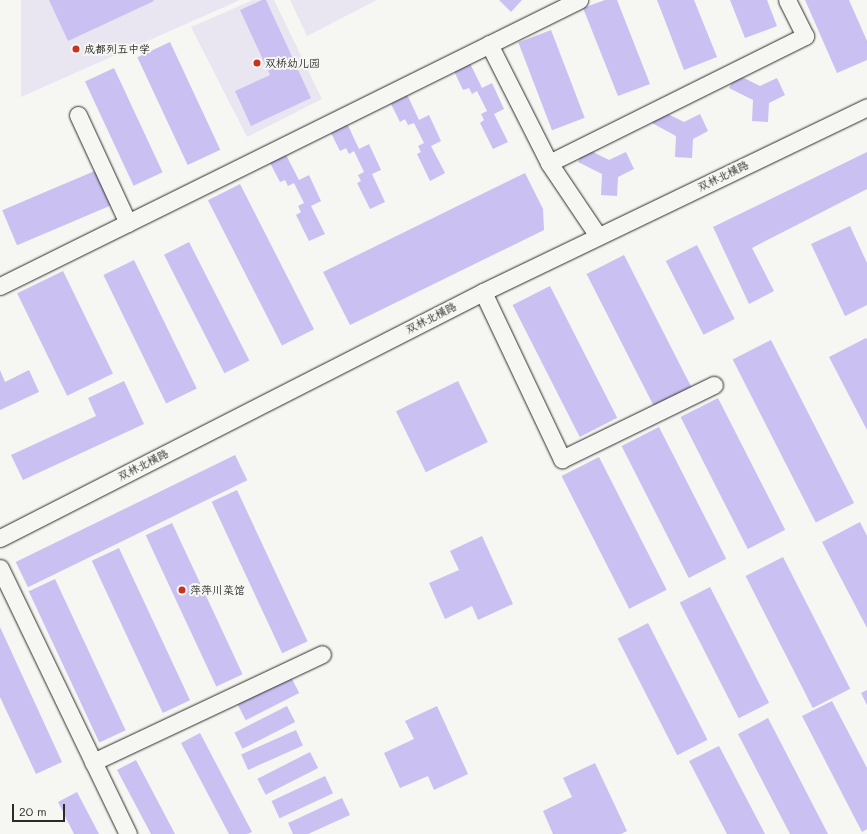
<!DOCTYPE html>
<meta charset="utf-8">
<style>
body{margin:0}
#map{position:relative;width:867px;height:834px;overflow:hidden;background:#f6f6f2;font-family:Mali,"LXGW WenKai TC",sans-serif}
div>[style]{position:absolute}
.built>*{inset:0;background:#e9e6f2}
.building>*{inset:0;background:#cbc0f2;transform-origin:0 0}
.roads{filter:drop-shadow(0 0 1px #2b2b2b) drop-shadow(0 0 1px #2b2b2b)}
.minor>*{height:17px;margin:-8.5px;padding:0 8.5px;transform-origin:8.5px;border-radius:8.5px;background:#f6f6f2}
.dots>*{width:11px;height:11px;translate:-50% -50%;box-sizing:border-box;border:2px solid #f6f6f2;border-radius:50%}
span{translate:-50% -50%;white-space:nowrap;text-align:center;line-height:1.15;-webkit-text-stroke:4px #f6f6f2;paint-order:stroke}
.poi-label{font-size:11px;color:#2b2b2b}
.left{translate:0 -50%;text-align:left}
.street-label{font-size:11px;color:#2b2b2b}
.scale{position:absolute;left:12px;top:804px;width:53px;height:18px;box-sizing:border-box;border:2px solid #2b2b2b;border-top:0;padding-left:5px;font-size:12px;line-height:14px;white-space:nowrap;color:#2b2b2b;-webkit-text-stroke:3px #f6f6f2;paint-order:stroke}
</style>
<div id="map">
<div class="built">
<div style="clip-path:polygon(21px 0,240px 0,21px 97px)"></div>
<div style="clip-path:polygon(253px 0,274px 0,322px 99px,247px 137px,191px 27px)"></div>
<div style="clip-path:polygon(290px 0,377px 0,307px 36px)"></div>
</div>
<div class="building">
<div style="clip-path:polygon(49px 0,153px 0,154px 1px,68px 41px)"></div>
<div style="clip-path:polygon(262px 0,266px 0,311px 98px,251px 126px,235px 91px,270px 75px,240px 10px)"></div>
<div style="clip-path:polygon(499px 0,522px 0,511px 12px)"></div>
<div style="clip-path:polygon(605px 0,617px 0,650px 84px,618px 96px,583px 8px)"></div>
<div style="clip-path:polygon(657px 0,694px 0,717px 57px,684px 70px)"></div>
<div style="clip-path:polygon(730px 0,767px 0,777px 26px,745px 38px)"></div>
<div style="clip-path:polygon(805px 0,849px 0,867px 41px,867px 60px,837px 73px)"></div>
<div style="left:551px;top:30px;width:94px;height:35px;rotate:69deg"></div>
<div style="left:170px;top:42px;width:119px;height:36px;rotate:65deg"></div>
<div style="clip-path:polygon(468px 59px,482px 88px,492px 83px,504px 109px,494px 114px,508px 142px,493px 149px,480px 123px,484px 120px,481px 114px,487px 111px,477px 91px,472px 94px,469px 88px,463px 90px,452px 67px)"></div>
<div style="left:114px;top:68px;width:115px;height:32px;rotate:65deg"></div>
<div style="clip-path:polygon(736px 74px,760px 86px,777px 78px,785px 95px,769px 103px,768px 122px,752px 121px,753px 100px,729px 88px)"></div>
<div style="clip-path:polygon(405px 90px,419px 120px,429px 115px,441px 141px,431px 146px,445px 173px,430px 181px,417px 154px,421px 152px,418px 146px,424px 143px,414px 123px,408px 125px,405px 119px,400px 122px,388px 98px)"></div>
<div style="clip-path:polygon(660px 110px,684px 122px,700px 114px,708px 131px,693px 139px,692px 158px,675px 157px,676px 136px,652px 123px)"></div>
<div style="clip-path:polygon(345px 119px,359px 149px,369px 144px,381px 170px,372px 174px,385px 202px,370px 209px,357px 183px,361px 181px,358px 175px,364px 172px,354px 151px,349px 154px,346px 148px,340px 151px,328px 127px)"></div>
<div style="clip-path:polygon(585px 148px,609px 160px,626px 152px,634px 169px,618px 177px,617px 196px,601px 195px,602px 174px,578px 162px)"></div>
<div style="clip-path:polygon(284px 151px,299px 180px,309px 175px,321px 201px,311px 206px,325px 234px,309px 241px,296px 215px,301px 212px,298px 206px,304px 203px,294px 183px,288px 186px,285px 180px,280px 182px,268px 159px)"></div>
<div style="clip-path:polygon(867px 152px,867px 189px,752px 248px,774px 291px,749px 304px,713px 227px)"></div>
<div style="left:97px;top:170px;width:38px;height:103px;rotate:67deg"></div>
<div style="clip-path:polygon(525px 173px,543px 209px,544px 230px,350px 325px,323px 272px)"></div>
<div style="left:240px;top:184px;width:163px;height:36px;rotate:63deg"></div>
<div style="clip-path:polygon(850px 226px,867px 263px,867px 305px,845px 316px,811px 244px)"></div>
<div style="left:189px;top:242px;width:133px;height:28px;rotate:63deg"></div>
<div style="left:697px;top:245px;width:83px;height:35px;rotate:63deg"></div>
<div style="left:624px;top:255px;width:148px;height:42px;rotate:63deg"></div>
<div style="left:134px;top:260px;width:143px;height:34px;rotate:64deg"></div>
<div style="left:63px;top:271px;width:114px;height:51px;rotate:64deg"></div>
<div style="left:550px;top:286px;width:148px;height:42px;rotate:63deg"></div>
<div style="clip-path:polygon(866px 338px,867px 339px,867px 430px,829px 357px)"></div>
<div style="left:771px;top:340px;width:183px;height:43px;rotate:63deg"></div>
<div style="clip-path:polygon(0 370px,5px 382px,29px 370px,39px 392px,0 410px)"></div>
<div style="clip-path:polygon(124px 381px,144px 424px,23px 480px,11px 455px,96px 416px,88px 398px)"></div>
<div style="left:458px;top:381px;width:68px;height:69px;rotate:64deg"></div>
<div style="left:718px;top:398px;width:148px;height:42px;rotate:63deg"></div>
<div style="left:659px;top:427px;width:148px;height:42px;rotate:63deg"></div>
<div style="left:235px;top:455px;width:28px;height:244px;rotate:64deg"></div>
<div style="left:599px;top:457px;width:149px;height:42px;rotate:63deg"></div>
<div style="left:237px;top:490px;width:167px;height:28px;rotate:65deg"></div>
<div style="clip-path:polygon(860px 522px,867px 536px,867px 628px,822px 542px)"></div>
<div style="left:172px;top:523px;width:167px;height:29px;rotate:65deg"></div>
<div style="clip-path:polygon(482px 536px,513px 604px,478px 620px,472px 606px,445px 619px,429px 583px,459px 570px,450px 551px)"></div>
<div style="left:119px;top:548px;width:168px;height:30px;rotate:65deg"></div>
<div style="left:783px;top:557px;width:148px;height:42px;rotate:63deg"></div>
<div style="left:55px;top:579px;width:167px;height:29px;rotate:65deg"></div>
<div style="left:710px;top:587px;width:130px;height:34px;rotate:63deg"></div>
<div style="left:648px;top:623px;width:131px;height:34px;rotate:63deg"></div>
<div style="clip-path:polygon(0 627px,62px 762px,36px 774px,0 697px)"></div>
<div style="left:291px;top:677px;width:18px;height:60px;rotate:63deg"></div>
<div style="clip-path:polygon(867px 690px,867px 705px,861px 693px)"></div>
<div style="clip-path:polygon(832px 701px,867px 768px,867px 829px,862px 832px,802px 716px)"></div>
<div style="left:287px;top:706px;width:18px;height:59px;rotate:63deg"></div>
<div style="clip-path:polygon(437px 706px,468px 774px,434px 790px,428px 776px,400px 788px,384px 753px,414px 739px,405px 721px)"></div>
<div style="clip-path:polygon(768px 718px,828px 834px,790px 834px,738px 734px)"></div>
<div style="left:296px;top:730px;width:17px;height:60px;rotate:66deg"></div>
<div style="clip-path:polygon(200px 733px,252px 832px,247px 834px,229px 834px,181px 743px)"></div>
<div style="clip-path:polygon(719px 746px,765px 834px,727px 834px,689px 761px)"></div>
<div style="left:310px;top:752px;width:18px;height:59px;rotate:63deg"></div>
<div style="clip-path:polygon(136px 760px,175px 834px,151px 834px,117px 770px)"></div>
<div style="clip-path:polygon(595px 763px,627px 831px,621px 834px,553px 834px,543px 811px,572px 797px,563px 778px)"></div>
<div style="left:325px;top:776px;width:19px;height:59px;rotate:65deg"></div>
<div style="clip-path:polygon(77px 792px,99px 834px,74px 834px,58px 802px)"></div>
<div style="clip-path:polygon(342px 798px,350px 815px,308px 834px,293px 834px,288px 823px)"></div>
</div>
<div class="roads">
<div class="minor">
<div style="left:489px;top:44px;width:133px;rotate:63.2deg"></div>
<div style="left:549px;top:163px;width:88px;rotate:56.1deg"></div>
<div style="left:78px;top:115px;width:119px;rotate:65.2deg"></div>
<div style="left:549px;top:163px;width:286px;rotate:-26.4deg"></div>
<div style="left:805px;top:36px;width:40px;rotate:-116.6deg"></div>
<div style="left:0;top:286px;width:646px;rotate:-26.29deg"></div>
<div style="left:483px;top:292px;width:185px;rotate:64.7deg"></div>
<div style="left:562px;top:459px;width:169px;rotate:-26deg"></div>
<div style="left:0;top:538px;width:542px;rotate:-26.99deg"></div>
<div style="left:483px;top:292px;width:426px;rotate:-25.7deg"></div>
<div style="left:0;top:568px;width:295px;rotate:64.3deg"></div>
<div style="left:93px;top:762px;width:253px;rotate:-25.2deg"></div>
</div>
</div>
<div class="dots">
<div style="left:76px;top:49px;background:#c8321e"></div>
<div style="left:257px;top:63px;background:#c8321e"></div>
<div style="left:182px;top:590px;background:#c8321e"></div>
</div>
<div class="poi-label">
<span class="left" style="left:84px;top:49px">成都列五中学</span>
<span class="left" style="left:265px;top:63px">双桥幼儿园</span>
<span class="left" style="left:190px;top:590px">萍萍川菜馆</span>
</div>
<div class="street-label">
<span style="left:723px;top:176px;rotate:-26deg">双林北横路</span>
<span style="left:431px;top:318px;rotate:-27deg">双林北横路</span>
<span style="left:143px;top:465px;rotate:-27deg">双林北横路</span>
</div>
<div class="scale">20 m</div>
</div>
